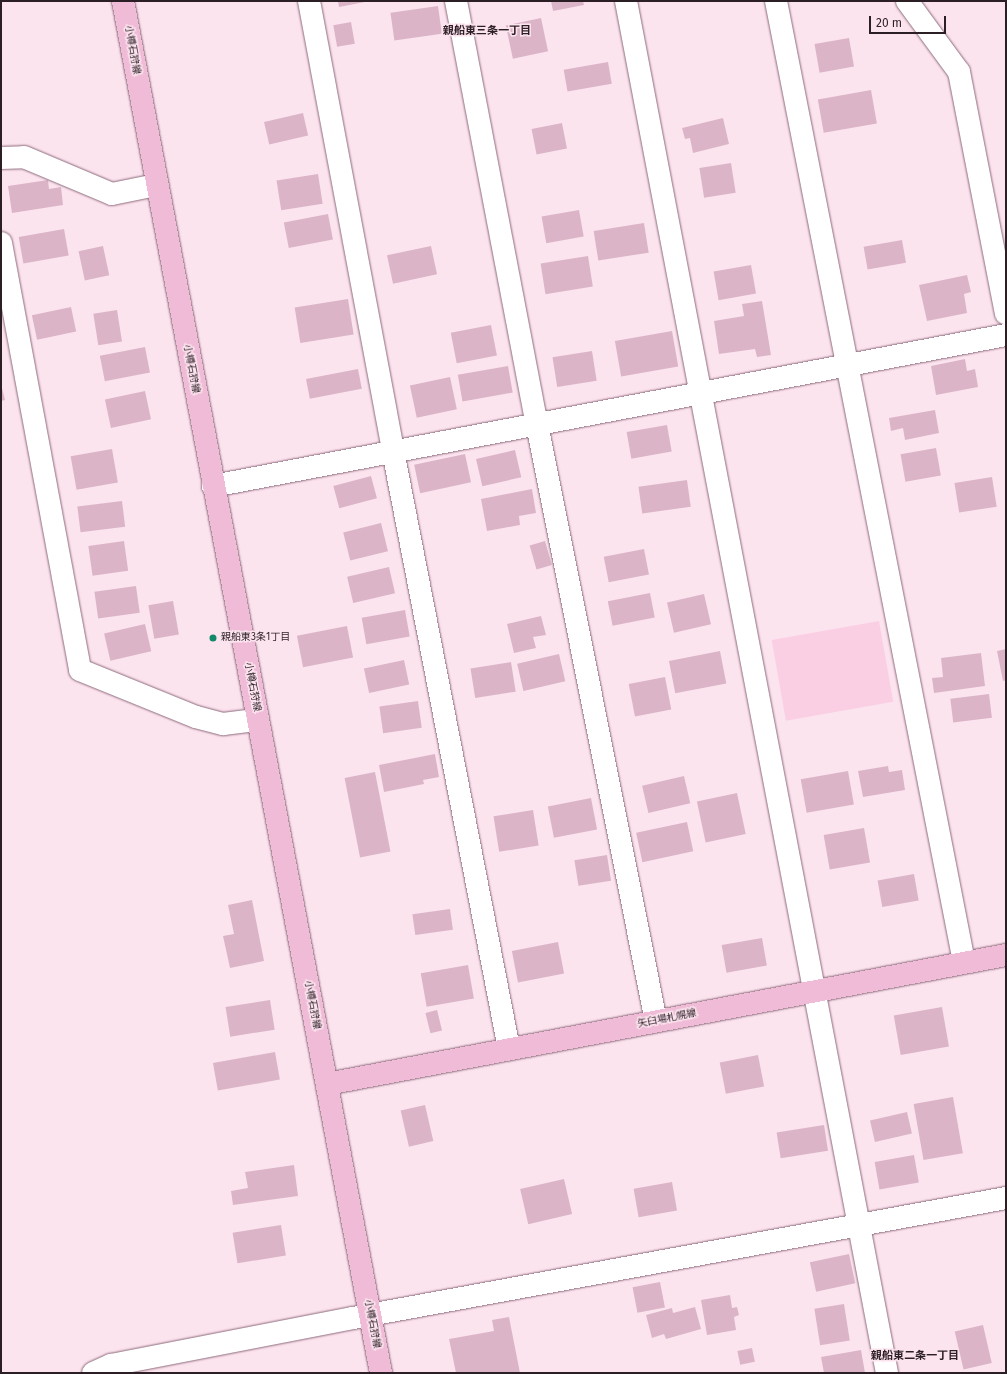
<!DOCTYPE html>
<meta charset="utf-8">
<style>
body{margin:0}
#map{position:relative;width:1007px;height:1374px;overflow:hidden;background:#fce4ef;font-family:"Fira Sans","Noto Sans JP",sans-serif}
div>[style]{position:absolute}
.green>*{inset:0;background:#facfe3;transform-origin:0 0}
.building>*{inset:0;background:#dbb5c7;transform-origin:0 0}
.roads{filter:drop-shadow(0 0 1px #8d6a7b) drop-shadow(0 0 1px #8d6a7b)}
.minor>*{height:22px;margin:-11px;padding:0 11px;transform-origin:11px;border-radius:11px;background:#fff}
.major>*{height:22px;margin:-11px;padding:0 11px;transform-origin:11px;border-radius:11px;background:#efbbd6}
.dots>*{width:11px;height:11px;translate:-50% -50%;box-sizing:border-box;border:2px solid #fce4ef;border-radius:50%}
span{translate:-50% -50%;white-space:nowrap;text-align:center;line-height:1.15;-webkit-text-stroke:3px #fce4ef;paint-order:stroke}
.street-label{font-size:10px;color:#2c1e25}
.poi-label{font-size:10px;color:#2c1e25}
.left{translate:0 -50%;text-align:left}
.neighbourhood-label{font-size:11px;color:#2c1e25;font-weight:700}
.frame{position:absolute;inset:0;border:2px solid #2c1e25;pointer-events:none}
.scale{position:absolute;left:869px;top:16px;width:77px;height:18px;box-sizing:border-box;border:2px solid #2c1e25;border-top:0;padding-left:5px;font-size:12px;line-height:14px;white-space:nowrap;color:#2c1e25;-webkit-text-stroke:3px #fce4ef;paint-order:stroke}
</style>
<div id="map">
<div class="green">
<div style="left:879px;top:621px;width:82px;height:109px;rotate:80deg"></div>
</div>
<div class="building">
<div style="clip-path:polygon(338px 1px,365px 1px,365px 2px,339px 7px)"></div>
<div style="clip-path:polygon(551px 1px,583px 1px,584px 5px,553px 11px)"></div>
<div style="left:438px;top:6px;width:28px;height:48px;rotate:82deg"></div>
<div style="left:541px;top:18px;width:34px;height:36px;rotate:78deg"></div>
<div style="left:351px;top:22px;width:22px;height:18px;rotate:80deg"></div>
<div style="left:849px;top:38px;width:29px;height:35px;rotate:80deg"></div>
<div style="left:608px;top:62px;width:22px;height:45px;rotate:80deg"></div>
<div style="left:871px;top:90px;width:34px;height:54px;rotate:80deg"></div>
<div style="left:303px;top:113px;width:23px;height:40px;rotate:77deg"></div>
<div style="clip-path:polygon(723px 118px,729px 144px,693px 153px,690px 138px,685px 139px,682px 128px)"></div>
<div style="left:562px;top:123px;width:26px;height:31px;rotate:79deg"></div>
<div style="left:731px;top:163px;width:30px;height:32px;rotate:81deg"></div>
<div style="left:318px;top:174px;width:30px;height:42px;rotate:81deg"></div>
<div style="clip-path:polygon(48px 180px,49px 189px,61px 187px,63px 205px,12px 213px,8px 186px)"></div>
<div style="left:579px;top:210px;width:27px;height:38px;rotate:80deg"></div>
<div style="left:328px;top:214px;width:26px;height:45px;rotate:79deg"></div>
<div style="left:644px;top:223px;width:30px;height:51px;rotate:81deg"></div>
<div style="left:64px;top:229px;width:27px;height:46px;rotate:80deg"></div>
<div style="left:902px;top:240px;width:23px;height:39px;rotate:80deg"></div>
<div style="left:103px;top:246px;width:30px;height:25px;rotate:78deg"></div>
<div style="left:431px;top:246px;width:29px;height:45px;rotate:78deg"></div>
<div style="left:588px;top:256px;width:31px;height:48px;rotate:81deg"></div>
<div style="left:751px;top:265px;width:29px;height:38px;rotate:80deg"></div>
<div style="clip-path:polygon(967px 275px,971px 292px,964px 294px,967px 313px,927px 321px,919px 285px)"></div>
<div style="left:348px;top:299px;width:36px;height:54px;rotate:81deg"></div>
<div style="clip-path:polygon(762px 301px,771px 355px,757px 357px,755px 349px,719px 354px,714px 321px,744px 316px,742px 304px)"></div>
<div style="left:71px;top:307px;width:25px;height:40px;rotate:78deg"></div>
<div style="left:117px;top:310px;width:32px;height:24px;rotate:81deg"></div>
<div style="left:491px;top:325px;width:31px;height:41px;rotate:79deg"></div>
<div style="left:672px;top:331px;width:36px;height:58px;rotate:80deg"></div>
<div style="left:145px;top:347px;width:26px;height:46px;rotate:79deg"></div>
<div style="left:592px;top:351px;width:30px;height:40px;rotate:81deg"></div>
<div style="clip-path:polygon(965px 359px,967px 371px,975px 369px,978px 387px,936px 395px,931px 366px)"></div>
<div style="left:508px;top:366px;width:27px;height:51px;rotate:80deg"></div>
<div style="left:358px;top:369px;width:20px;height:53px;rotate:79deg"></div>
<div style="left:450px;top:377px;width:33px;height:41px;rotate:78deg"></div>
<div style="clip-path:polygon(1px 384px,5px 400px,1px 401px)"></div>
<div style="left:145px;top:391px;width:29px;height:41px;rotate:78deg"></div>
<div style="clip-path:polygon(935px 410px,939px 433px,905px 440px,903px 428px,891px 431px,889px 418px)"></div>
<div style="left:667px;top:425px;width:27px;height:41px;rotate:80deg"></div>
<div style="left:936px;top:448px;width:28px;height:36px;rotate:80deg"></div>
<div style="left:112px;top:449px;width:34px;height:42px;rotate:80deg"></div>
<div style="left:515px;top:450px;width:28px;height:40px;rotate:77deg"></div>
<div style="left:465px;top:454px;width:29px;height:52px;rotate:78deg"></div>
<div style="left:371px;top:476px;width:23px;height:39px;rotate:75deg"></div>
<div style="left:992px;top:477px;width:30px;height:38px;rotate:81deg"></div>
<div style="left:687px;top:480px;width:27px;height:49px;rotate:82deg"></div>
<div style="clip-path:polygon(532px 489px,536px 513px,519px 516px,520px 525px,487px 531px,481px 499px)"></div>
<div style="left:122px;top:501px;width:26px;height:45px;rotate:83deg"></div>
<div style="left:381px;top:523px;width:29px;height:39px;rotate:76deg"></div>
<div style="left:124px;top:541px;width:30px;height:36px;rotate:82deg"></div>
<div style="left:545px;top:541px;width:25px;height:16px;rotate:74deg"></div>
<div style="left:644px;top:549px;width:26px;height:41px;rotate:79deg"></div>
<div style="left:389px;top:567px;width:27px;height:43px;rotate:77deg"></div>
<div style="left:136px;top:586px;width:27px;height:42px;rotate:82deg"></div>
<div style="left:650px;top:593px;width:25px;height:43px;rotate:79deg"></div>
<div style="left:704px;top:594px;width:31px;height:38px;rotate:77deg"></div>
<div style="left:173px;top:601px;width:34px;height:25px;rotate:80deg"></div>
<div style="left:405px;top:610px;width:27px;height:44px;rotate:80deg"></div>
<div style="clip-path:polygon(541px 616px,546px 635px,533px 637px,536px 648px,514px 653px,507px 624px)"></div>
<div style="left:145px;top:624px;width:28px;height:42px;rotate:77deg"></div>
<div style="left:347px;top:626px;width:32px;height:51px;rotate:79deg"></div>
<div style="clip-path:polygon(1006px 649px,1006px 680px,1003px 681px,997px 651px)"></div>
<div style="left:720px;top:651px;width:33px;height:52px;rotate:79deg"></div>
<div style="clip-path:polygon(981px 653px,985px 686px,934px 693px,932px 678px,943px 677px,941px 658px)"></div>
<div style="left:559px;top:654px;width:28px;height:43px;rotate:77deg"></div>
<div style="left:404px;top:660px;width:25px;height:41px;rotate:78deg"></div>
<div style="left:511px;top:662px;width:30px;height:41px;rotate:81deg"></div>
<div style="left:665px;top:677px;width:33px;height:37px;rotate:79deg"></div>
<div style="left:989px;top:694px;width:24px;height:39px;rotate:83deg"></div>
<div style="left:418px;top:701px;width:27px;height:39px;rotate:82deg"></div>
<div style="clip-path:polygon(435px 754px,439px 777px,423px 780px,424px 784px,384px 792px,379px 765px)"></div>
<div style="clip-path:polygon(888px 766px,889px 772px,902px 770px,905px 790px,863px 797px,858px 771px)"></div>
<div style="left:848px;top:771px;width:34px;height:48px;rotate:80deg"></div>
<div style="left:375px;top:772px;width:81px;height:31px;rotate:79deg"></div>
<div style="left:684px;top:776px;width:28px;height:43px;rotate:77deg"></div>
<div style="left:737px;top:793px;width:42px;height:41px;rotate:78deg"></div>
<div style="left:591px;top:798px;width:32px;height:44px;rotate:79deg"></div>
<div style="left:533px;top:810px;width:36px;height:40px;rotate:81deg"></div>
<div style="left:687px;top:822px;width:30px;height:52px;rotate:78deg"></div>
<div style="left:864px;top:828px;width:35px;height:41px;rotate:80deg"></div>
<div style="left:607px;top:855px;width:26px;height:33px;rotate:81deg"></div>
<div style="left:914px;top:874px;width:27px;height:37px;rotate:80deg"></div>
<div style="clip-path:polygon(252px 900px,264px 961px,230px 968px,223px 936px,234px 934px,228px 905px)"></div>
<div style="left:450px;top:909px;width:21px;height:38px;rotate:82deg"></div>
<div style="left:762px;top:938px;width:28px;height:41px;rotate:80deg"></div>
<div style="left:558px;top:942px;width:32px;height:47px;rotate:79deg"></div>
<div style="left:468px;top:965px;width:34px;height:48px;rotate:80deg"></div>
<div style="left:270px;top:1000px;width:30px;height:45px;rotate:81deg"></div>
<div style="left:942px;top:1007px;width:40px;height:49px;rotate:80deg"></div>
<div style="left:437px;top:1010px;width:21px;height:12px;rotate:76deg"></div>
<div style="left:275px;top:1052px;width:28px;height:63px;rotate:80deg"></div>
<div style="left:758px;top:1055px;width:32px;height:39px;rotate:79deg"></div>
<div style="left:953px;top:1097px;width:57px;height:40px;rotate:80deg"></div>
<div style="left:425px;top:1105px;width:37px;height:25px;rotate:77deg"></div>
<div style="left:907px;top:1112px;width:22px;height:38px;rotate:77deg"></div>
<div style="left:824px;top:1125px;width:26px;height:48px;rotate:81deg"></div>
<div style="left:914px;top:1155px;width:28px;height:40px;rotate:80deg"></div>
<div style="clip-path:polygon(294px 1165px,298px 1196px,233px 1205px,231px 1191px,248px 1188px,245px 1172px)"></div>
<div style="left:564px;top:1179px;width:36px;height:45px;rotate:77deg"></div>
<div style="left:672px;top:1182px;width:29px;height:39px;rotate:80deg"></div>
<div style="left:281px;top:1225px;width:31px;height:49px;rotate:81deg"></div>
<div style="left:849px;top:1254px;width:30px;height:40px;rotate:78deg"></div>
<div style="left:660px;top:1282px;width:26px;height:28px;rotate:79deg"></div>
<div style="clip-path:polygon(730px 1295px,732px 1308px,737px 1307px,739px 1315px,734px 1317px,736px 1330px,707px 1335px,701px 1300px)"></div>
<div style="left:844px;top:1304px;width:37px;height:30px;rotate:81deg"></div>
<div style="clip-path:polygon(695px 1307px,701px 1329px,666px 1339px,664px 1334px,652px 1338px,646px 1315px,672px 1308px,673px 1313px)"></div>
<div style="clip-path:polygon(509px 1317px,520px 1373px,456px 1373px,449px 1339px,494px 1331px,492px 1320px)"></div>
<div style="left:983px;top:1325px;width:39px;height:29px;rotate:77deg"></div>
<div style="left:752px;top:1348px;width:14px;height:15px;rotate:78deg"></div>
<div style="clip-path:polygon(861px 1350px,865px 1373px,824px 1373px,821px 1357px)"></div>
</div>
<div class="roads">
<div class="minor">
<div style="left:309px;top:1px;width:458px;rotate:79.4deg"></div>
<div style="left:393px;top:451px;width:609px;rotate:79.02deg"></div>
<div style="left:456px;top:1px;width:431px;rotate:79.2deg"></div>
<div style="left:537px;top:424px;width:609px;rotate:78.73deg"></div>
<div style="left:626px;top:1px;width:1397px;rotate:79.23deg"></div>
<div style="left:776px;top:1px;width:979px;rotate:78.93deg"></div>
<div style="left:907px;top:1px;width:88px;rotate:53.8deg"></div>
<div style="left:959px;top:72px;width:246px;rotate:79deg"></div>
<div style="left:1px;top:158px;width:23px;rotate:-2deg"></div>
<div style="left:24px;top:157px;width:95px;rotate:22.8deg"></div>
<div style="left:112px;top:194px;width:45px;rotate:-11.6deg"></div>
<div style="left:1px;top:243px;width:434px;rotate:79.5deg"></div>
<div style="left:80px;top:670px;width:125px;rotate:22.1deg"></div>
<div style="left:196px;top:717px;width:28px;rotate:15deg"></div>
<div style="left:223px;top:724px;width:35px;rotate:-7deg"></div>
<div style="left:213px;top:486px;width:807px;rotate:-10.78deg"></div>
<div style="left:93px;top:1373px;width:20px;rotate:-24deg"></div>
<div style="left:111px;top:1365px;width:247px;rotate:-11deg"></div>
<div style="left:353px;top:1318px;width:664px;rotate:-10.41deg"></div>
</div>
<div class="major">
<div style="left:123px;top:1px;width:1396px;rotate:79.35deg"></div>
<div style="left:327px;top:1084px;width:691px;rotate:-10.76deg"></div>
</div>
</div>
<div class="dots">
<div style="left:213px;top:638px;background:#14896a"></div>
</div>
<div class="street-label">
<span style="left:132px;top:50px;rotate:80deg">小樽石狩線</span>
<span style="left:191px;top:369px;rotate:79deg">小樽石狩線</span>
<span style="left:252px;top:687px;rotate:79deg">小樽石狩線</span>
<span style="left:312px;top:1005px;rotate:79deg">小樽石狩線</span>
<span style="left:667px;top:1019px;rotate:-11deg">矢臼場札幌線</span>
<span style="left:372px;top:1324px;rotate:79deg">小樽石狩線</span>
</div>
<div class="poi-label">
<span class="left" style="left:221px;top:638px">親船東3条1丁目</span>
</div>
<div class="neighbourhood-label">
<span style="left:487px;top:31px">親船東三条一丁目</span>
<span style="left:915px;top:1356px">親船東二条一丁目</span>
</div>
<div class="frame"></div>
<div class="scale">20 m</div>
</div>
